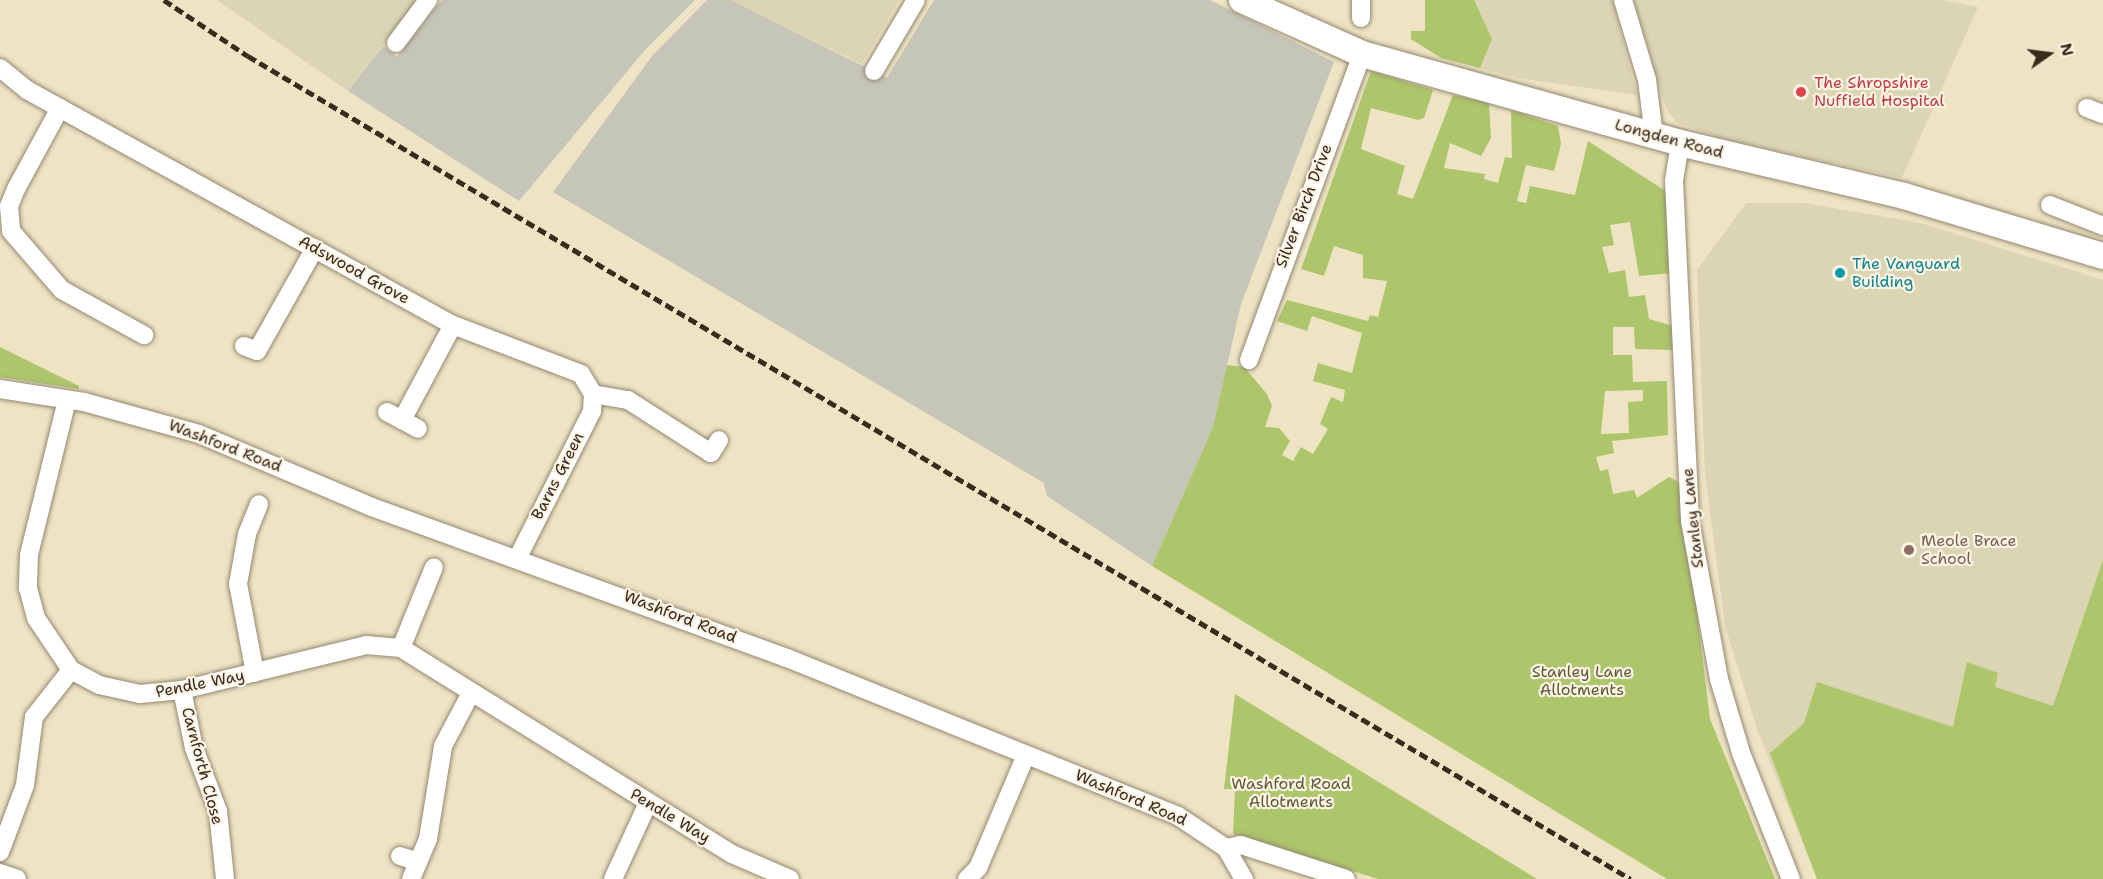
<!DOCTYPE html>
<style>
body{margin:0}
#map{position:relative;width:2103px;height:879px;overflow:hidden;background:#eee4c4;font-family:"Shantell Sans",sans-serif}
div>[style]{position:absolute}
.built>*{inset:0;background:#dbd5b4}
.industrial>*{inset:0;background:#c5c5b8}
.green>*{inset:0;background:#adc56b}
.roads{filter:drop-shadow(0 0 2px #948771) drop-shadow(0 0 2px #948771)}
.street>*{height:18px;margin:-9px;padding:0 9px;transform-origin:9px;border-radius:9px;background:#fff}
.secondary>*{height:26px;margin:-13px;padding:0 13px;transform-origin:13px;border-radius:13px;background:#fff}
.rail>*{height:4.5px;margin-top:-2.25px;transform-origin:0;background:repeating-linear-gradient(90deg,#3b2a1e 0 9px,transparent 0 13.5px)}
.dots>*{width:16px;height:16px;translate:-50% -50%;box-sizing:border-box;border:3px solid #fcf5e5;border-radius:50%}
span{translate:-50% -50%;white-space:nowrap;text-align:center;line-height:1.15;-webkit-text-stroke:4.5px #fcf5e5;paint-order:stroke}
.health-label{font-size:16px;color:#be3a42}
.left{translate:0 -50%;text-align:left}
.street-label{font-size:16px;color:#3b2a1e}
.culture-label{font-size:16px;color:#0d838f}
.education-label{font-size:16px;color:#785e54}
.park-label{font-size:16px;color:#5d5835}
.north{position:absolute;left:2019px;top:24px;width:60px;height:60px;-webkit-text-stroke:4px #fcf5e5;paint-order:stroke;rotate:76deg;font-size:16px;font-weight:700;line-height:24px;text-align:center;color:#3b2a1e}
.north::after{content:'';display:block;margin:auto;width:21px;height:27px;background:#3b2a1e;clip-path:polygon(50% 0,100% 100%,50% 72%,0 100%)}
</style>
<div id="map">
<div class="built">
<div style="clip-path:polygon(217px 0,417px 0,348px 91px)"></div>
<div style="clip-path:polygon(731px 0,899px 0,862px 64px)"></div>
<div style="clip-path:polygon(1442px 0,1612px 0,1637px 95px,1517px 78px,1441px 58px)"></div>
<div style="clip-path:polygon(1634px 0,1943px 0,1978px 7px,1902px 178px,1720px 138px,1676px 122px,1666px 108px)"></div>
<div style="clip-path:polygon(1746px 203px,1804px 203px,1921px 223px,2103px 280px,2103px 879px,1817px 879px,1757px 729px,1725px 626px,1705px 474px,1697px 270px)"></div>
</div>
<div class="industrial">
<div style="clip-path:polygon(442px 0,695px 0,645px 50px,519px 201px,348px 91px,383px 46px,397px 57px)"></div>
<div style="clip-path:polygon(707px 0,731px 0,887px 78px,934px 0,1210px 0,1334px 62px,1241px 304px,1213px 427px,1152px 566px,1047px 496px,1044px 483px,553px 192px,652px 56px)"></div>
</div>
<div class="green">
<div style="clip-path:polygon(1425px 0,1474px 0,1492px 39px,1480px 68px,1441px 58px,1411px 39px,1411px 31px,1425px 31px)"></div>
<div style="clip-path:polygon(evenodd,1371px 71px,1433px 90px,1424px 118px,1418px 120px,1371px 108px,1361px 149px,1405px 166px,1397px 194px,1413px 199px,1453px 95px,1489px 103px,1491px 138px,1481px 156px,1450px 143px,1444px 168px,1485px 174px,1484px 179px,1498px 183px,1505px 157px,1512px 158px,1511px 110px,1558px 126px,1561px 144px,1554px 171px,1526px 165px,1517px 201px,1526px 203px,1530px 186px,1575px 195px,1588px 141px,1667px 192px,1672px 273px,1639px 276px,1630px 222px,1610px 225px,1614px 245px,1602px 247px,1609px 273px,1625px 270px,1629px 297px,1645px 295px,1649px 319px,1673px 326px,1675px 350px,1635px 349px,1634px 327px,1613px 327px,1613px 355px,1632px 355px,1633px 382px,1667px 381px,1668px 435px,1612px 441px,1614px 453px,1596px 457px,1600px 471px,1608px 469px,1613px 494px,1634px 490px,1637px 498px,1669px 477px,1681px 483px,1710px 719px,1775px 879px,1667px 879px,1152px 566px,1213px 427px,1227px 365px,1244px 367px,1267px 394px,1272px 406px,1265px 427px,1279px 428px,1290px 441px,1282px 455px,1293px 461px,1301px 447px,1313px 454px,1328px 429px,1320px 424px,1331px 397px,1343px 402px,1345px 390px,1313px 381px,1318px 363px,1352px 373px,1362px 333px,1312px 316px,1307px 331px,1277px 321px,1287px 300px,1368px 321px,1370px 315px,1378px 317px,1387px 281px,1363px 278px,1363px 255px,1334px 246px,1324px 276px,1301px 269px,1371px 71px,1643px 390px,1643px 401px,1628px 402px,1629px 433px,1601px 434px,1605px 391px,1643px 390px)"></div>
<div style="clip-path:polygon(0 347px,79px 386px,79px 389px,0 377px)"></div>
<div style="clip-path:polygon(2103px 560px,2103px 879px,1817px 879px,1770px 753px,1804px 723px,1817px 682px,1953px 727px,1967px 662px,1998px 673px,1995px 687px,2053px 706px)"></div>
<div style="clip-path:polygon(1235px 694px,1537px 879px,1378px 879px,1233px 834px,1235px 789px,1224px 789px)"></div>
</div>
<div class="roads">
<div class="street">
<div style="left:1623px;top:0;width:84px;rotate:73.3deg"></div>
<div style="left:1647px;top:80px;width:56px;rotate:82.9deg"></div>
<div style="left:1361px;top:18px;width:18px;rotate:-90deg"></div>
<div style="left:396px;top:43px;width:54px;rotate:-53.3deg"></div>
<div style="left:0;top:68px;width:35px;rotate:39deg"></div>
<div style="left:27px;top:90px;width:487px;rotate:28.9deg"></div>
<div style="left:453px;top:325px;width:137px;rotate:20.9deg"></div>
<div style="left:581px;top:374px;width:23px;rotate:59deg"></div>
<div style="left:593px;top:394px;width:36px;rotate:10deg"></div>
<div style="left:628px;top:400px;width:98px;rotate:32.6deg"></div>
<div style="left:711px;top:453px;width:15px;rotate:-58deg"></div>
<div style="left:874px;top:71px;width:82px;rotate:-59.4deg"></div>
<div style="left:60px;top:108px;width:92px;rotate:118.5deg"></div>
<div style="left:16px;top:189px;width:18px;rotate:112deg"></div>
<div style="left:9px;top:206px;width:25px;rotate:85deg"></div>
<div style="left:11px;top:231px;width:78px;rotate:49.2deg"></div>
<div style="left:62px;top:290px;width:94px;rotate:28.8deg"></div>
<div style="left:2087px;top:108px;width:17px;rotate:21deg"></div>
<div style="left:1680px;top:143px;width:38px;rotate:99deg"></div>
<div style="left:1674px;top:181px;width:340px;rotate:87.3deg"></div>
<div style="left:1690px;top:521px;width:161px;rotate:79.6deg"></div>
<div style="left:1719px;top:679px;width:77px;rotate:73.4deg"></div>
<div style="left:1741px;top:753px;width:136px;rotate:68.4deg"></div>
<div style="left:2050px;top:205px;width:57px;rotate:21.6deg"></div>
<div style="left:244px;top:346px;width:14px;rotate:21deg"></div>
<div style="left:257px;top:351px;width:118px;rotate:-60.6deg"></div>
<div style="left:1249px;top:360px;width:326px;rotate:-69.7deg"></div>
<div style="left:0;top:389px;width:85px;rotate:8.8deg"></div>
<div style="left:84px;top:402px;width:119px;rotate:15.5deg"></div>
<div style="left:199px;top:434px;width:188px;rotate:22.9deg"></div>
<div style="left:372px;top:507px;width:442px;rotate:20deg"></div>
<div style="left:787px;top:658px;width:422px;rotate:22deg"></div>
<div style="left:1178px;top:816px;width:58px;rotate:33.7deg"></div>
<div style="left:1226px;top:848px;width:36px;rotate:60deg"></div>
<div style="left:67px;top:400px;width:160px;rotate:103.8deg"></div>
<div style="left:29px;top:555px;width:33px;rotate:92deg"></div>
<div style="left:28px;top:588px;width:31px;rotate:75deg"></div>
<div style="left:36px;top:618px;width:63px;rotate:56.1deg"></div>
<div style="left:71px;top:670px;width:32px;rotate:28deg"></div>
<div style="left:99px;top:685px;width:42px;rotate:12.4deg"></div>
<div style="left:140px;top:694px;width:42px;rotate:-5.4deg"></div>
<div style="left:182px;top:690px;width:189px;rotate:-13.7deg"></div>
<div style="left:366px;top:645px;width:35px;rotate:5deg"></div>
<div style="left:401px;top:648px;width:390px;rotate:31.9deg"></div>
<div style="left:732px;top:854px;width:63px;rotate:23.3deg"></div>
<div style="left:387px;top:412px;width:17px;rotate:28deg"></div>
<div style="left:402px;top:420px;width:108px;rotate:-61.8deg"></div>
<div style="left:402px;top:420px;width:18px;rotate:29deg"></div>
<div style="left:518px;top:557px;width:164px;rotate:-63.1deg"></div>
<div style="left:592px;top:411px;width:17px;rotate:-87deg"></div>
<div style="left:401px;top:648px;width:87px;rotate:-67.8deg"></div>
<div style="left:255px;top:673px;width:91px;rotate:-100.8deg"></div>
<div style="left:238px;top:584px;width:51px;rotate:-79.8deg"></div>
<div style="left:247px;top:534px;width:32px;rotate:-68deg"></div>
<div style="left:182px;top:690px;width:59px;rotate:78.3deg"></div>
<div style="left:194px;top:748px;width:67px;rotate:69.1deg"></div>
<div style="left:218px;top:811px;width:68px;rotate:84.1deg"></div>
<div style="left:1226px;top:848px;width:15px;rotate:-11deg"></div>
<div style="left:1241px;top:845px;width:110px;rotate:17.9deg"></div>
<div style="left:0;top:852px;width:72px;rotate:-69.5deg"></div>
<div style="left:25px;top:785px;width:69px;rotate:-82.5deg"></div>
<div style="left:34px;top:717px;width:60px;rotate:-51.8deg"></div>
<div style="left:400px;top:856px;width:19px;rotate:18deg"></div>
<div style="left:0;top:873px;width:18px;rotate:19deg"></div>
<div style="left:411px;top:879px;width:43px;rotate:-67deg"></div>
<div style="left:428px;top:839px;width:94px;rotate:-80.8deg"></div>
<div style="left:443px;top:746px;width:60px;rotate:-62.2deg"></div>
<div style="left:613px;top:879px;width:84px;rotate:-65.3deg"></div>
<div style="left:967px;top:879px;width:16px;rotate:-45deg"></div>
<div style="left:978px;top:868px;width:123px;rotate:-67deg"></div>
</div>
<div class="secondary">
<div style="left:1242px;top:0;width:132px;rotate:24.2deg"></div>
<div style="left:1362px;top:54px;width:330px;rotate:15.6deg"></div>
<div style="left:1680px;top:143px;width:230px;rotate:13.3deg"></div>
<div style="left:1904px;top:196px;width:208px;rotate:16.8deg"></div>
</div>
</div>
<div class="rail">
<div style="left:164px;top:0;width:101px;rotate:33.7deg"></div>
<div style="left:248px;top:56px;width:1609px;rotate:30.76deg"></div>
</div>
<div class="dots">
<div style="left:1801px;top:92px;background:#e0444e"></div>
<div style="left:1840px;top:273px;background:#0f9aa8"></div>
<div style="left:1909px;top:550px;background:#8d6e63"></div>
</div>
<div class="health-label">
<span class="left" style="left:1814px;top:92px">The Shropshire<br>Nuffield Hospital</span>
</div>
<div class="street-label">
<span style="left:1669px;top:139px;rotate:15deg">Longden Road</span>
<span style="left:1304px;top:206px;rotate:-69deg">Silver Birch Drive</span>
<span style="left:354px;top:270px;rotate:29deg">Adswood Grove</span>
<span style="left:225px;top:446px;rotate:21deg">Washford Road</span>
<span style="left:558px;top:476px;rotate:-63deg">Barns Green</span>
<span style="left:1693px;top:518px;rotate:-96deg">Stanley Lane</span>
<span style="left:680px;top:617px;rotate:21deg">Washford Road</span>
<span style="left:200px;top:684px;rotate:-11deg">Pendle Way</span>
<span style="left:202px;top:766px;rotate:75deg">Carnforth Close</span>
<span style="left:1131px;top:798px;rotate:23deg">Washford Road</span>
<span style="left:670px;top:816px;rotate:31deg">Pendle Way</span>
</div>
<div class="culture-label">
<span class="left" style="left:1852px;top:273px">The Vanguard<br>Building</span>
</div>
<div class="education-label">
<span class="left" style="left:1921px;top:550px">Meole Brace<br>School</span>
</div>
<div class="park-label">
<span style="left:1582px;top:681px">Stanley Lane<br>Allotments</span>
<span style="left:1291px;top:793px">Washford Road<br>Allotments</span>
</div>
<div class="north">N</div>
</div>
